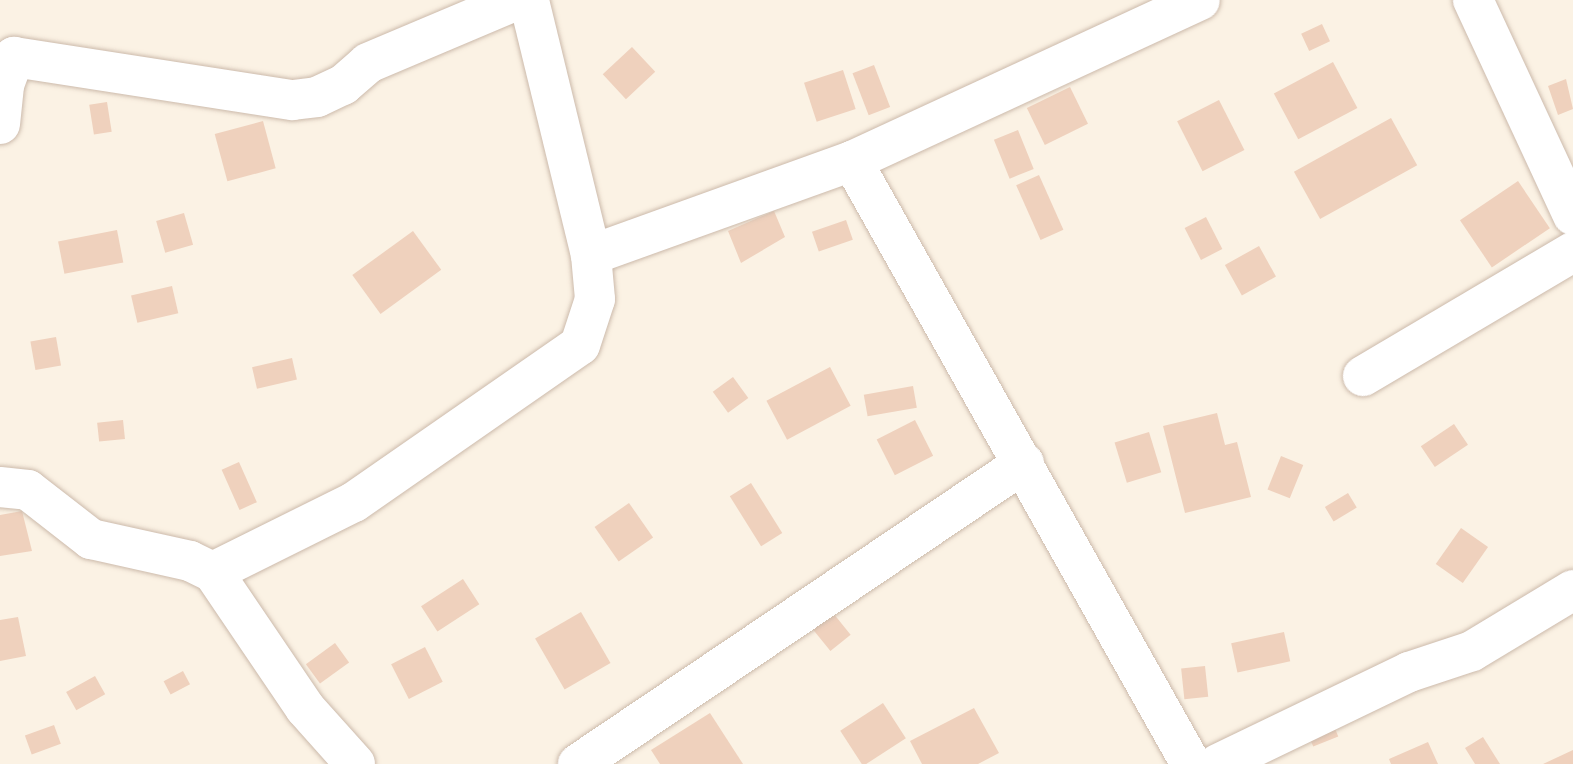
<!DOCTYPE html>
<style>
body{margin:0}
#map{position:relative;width:1573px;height:764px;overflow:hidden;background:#fbf2e4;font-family:"PT Sans Narrow",sans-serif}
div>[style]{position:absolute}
.building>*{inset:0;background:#efd1bd;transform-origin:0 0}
.roads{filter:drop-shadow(0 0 2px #ccbaab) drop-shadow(0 0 2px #ccbaab)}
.minor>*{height:40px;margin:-20px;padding:0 20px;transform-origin:20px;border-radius:20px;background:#fff}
span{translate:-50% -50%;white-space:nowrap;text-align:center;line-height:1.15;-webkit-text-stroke:7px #fef6ea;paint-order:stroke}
</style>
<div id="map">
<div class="building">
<div style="left:1322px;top:24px;width:19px;height:23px;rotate:65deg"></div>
<div style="left:632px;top:47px;width:34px;height:40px;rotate:47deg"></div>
<div style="left:1333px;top:62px;width:52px;height:67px;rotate:62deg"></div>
<div style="left:874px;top:65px;width:45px;height:23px;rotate:69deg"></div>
<div style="left:843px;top:70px;width:41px;height:41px;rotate:72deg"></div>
<div style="clip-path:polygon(1566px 79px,1573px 109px,1558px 115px,1548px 86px)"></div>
<div style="left:1070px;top:87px;width:41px;height:48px;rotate:64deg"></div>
<div style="left:1219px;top:100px;width:56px;height:47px;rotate:63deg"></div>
<div style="left:107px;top:102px;width:30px;height:18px;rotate:81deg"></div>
<div style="left:1391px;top:118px;width:54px;height:111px;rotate:61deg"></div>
<div style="left:263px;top:121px;width:49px;height:50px;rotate:75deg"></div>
<div style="left:1018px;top:130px;width:42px;height:26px;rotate:68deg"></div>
<div style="left:1039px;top:175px;width:60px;height:25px;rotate:66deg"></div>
<div style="left:1518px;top:181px;width:57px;height:70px;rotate:56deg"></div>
<div style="clip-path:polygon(774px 211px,785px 237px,741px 263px,728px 231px)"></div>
<div style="left:184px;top:213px;width:33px;height:29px;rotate:74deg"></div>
<div style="left:1206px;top:217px;width:36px;height:24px;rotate:63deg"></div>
<div style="left:846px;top:220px;width:21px;height:36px;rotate:71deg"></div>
<div style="left:117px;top:230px;width:33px;height:60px;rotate:79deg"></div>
<div style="left:413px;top:231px;width:48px;height:75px;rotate:54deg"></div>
<div style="left:1259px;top:246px;width:35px;height:39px;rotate:61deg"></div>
<div style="left:172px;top:286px;width:28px;height:42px;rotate:77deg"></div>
<div style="left:56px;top:337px;width:29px;height:26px;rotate:80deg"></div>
<div style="left:292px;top:358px;width:22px;height:41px;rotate:77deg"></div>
<div style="left:830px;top:367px;width:44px;height:72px;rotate:62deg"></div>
<div style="left:733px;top:377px;width:26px;height:25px;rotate:54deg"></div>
<div style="left:913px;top:386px;width:22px;height:50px;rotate:80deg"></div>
<div style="clip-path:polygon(1217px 413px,1225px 445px,1237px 442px,1251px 497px,1185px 513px,1163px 426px)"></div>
<div style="left:123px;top:420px;width:19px;height:26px;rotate:84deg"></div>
<div style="left:915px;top:420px;width:40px;height:43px;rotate:63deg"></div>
<div style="left:1454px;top:424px;width:25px;height:40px;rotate:56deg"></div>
<div style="left:1149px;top:432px;width:42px;height:36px;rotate:73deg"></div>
<div style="left:1281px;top:456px;width:24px;height:36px;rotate:22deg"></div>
<div style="left:239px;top:462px;width:44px;height:19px;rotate:66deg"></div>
<div style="left:751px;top:483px;width:59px;height:25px;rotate:58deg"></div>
<div style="left:1348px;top:493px;width:17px;height:27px;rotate:59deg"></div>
<div style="left:629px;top:503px;width:42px;height:42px;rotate:55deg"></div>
<div style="clip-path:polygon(22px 511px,32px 551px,0 556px,0 515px)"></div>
<div style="left:1461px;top:528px;width:33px;height:44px;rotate:35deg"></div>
<div style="left:463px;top:579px;width:30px;height:50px;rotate:57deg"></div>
<div style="left:581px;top:612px;width:59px;height:53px;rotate:60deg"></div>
<div style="left:833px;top:613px;width:28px;height:26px;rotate:51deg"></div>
<div style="clip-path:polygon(18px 617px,26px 656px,0 661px,0 620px)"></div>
<div style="left:1284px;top:632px;width:30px;height:54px;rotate:78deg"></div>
<div style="left:335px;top:643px;width:24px;height:36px;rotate:54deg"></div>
<div style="left:425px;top:647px;width:39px;height:38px;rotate:63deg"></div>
<div style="left:1205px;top:666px;width:31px;height:24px;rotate:84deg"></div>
<div style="left:183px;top:671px;width:15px;height:22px;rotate:62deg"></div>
<div style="left:95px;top:676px;width:21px;height:33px;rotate:61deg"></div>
<div style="left:883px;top:703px;width:42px;height:51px;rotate:57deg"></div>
<div style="clip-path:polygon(974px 708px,999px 753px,978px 764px,922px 764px,910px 741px)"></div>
<div style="clip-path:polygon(710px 713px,743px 764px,660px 764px,651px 750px)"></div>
<div style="left:1330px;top:716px;width:22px;height:27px;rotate:68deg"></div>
<div style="left:54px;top:725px;width:20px;height:31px;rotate:70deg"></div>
<div style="clip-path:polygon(1483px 737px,1500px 764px,1475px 764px,1465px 748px)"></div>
<div style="clip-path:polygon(1428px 742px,1438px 764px,1391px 764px,1389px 759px)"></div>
<div style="clip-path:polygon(1573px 750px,1573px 764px,1543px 764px)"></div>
</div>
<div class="roads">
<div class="minor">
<div style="left:1473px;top:0;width:237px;rotate:65.1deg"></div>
<div style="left:0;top:124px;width:39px;rotate:-84deg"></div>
<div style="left:4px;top:85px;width:30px;rotate:-70deg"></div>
<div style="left:14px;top:57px;width:282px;rotate:8.8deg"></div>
<div style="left:293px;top:100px;width:24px;rotate:-7deg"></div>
<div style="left:317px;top:97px;width:29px;rotate:-25deg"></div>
<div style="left:343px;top:85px;width:33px;rotate:-41deg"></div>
<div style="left:368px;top:63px;width:162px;rotate:-22.9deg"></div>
<div style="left:852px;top:161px;width:692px;rotate:60.66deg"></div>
<div style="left:591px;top:255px;width:277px;rotate:-19.8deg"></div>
<div style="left:852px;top:161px;width:383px;rotate:-24.8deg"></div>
<div style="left:1363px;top:376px;width:244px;rotate:-30.6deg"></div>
<div style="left:0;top:487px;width:28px;rotate:6deg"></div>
<div style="left:28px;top:490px;width:80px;rotate:37.9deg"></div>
<div style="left:91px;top:539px;width:101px;rotate:12.5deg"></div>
<div style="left:190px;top:561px;width:25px;rotate:26deg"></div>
<div style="left:213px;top:572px;width:164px;rotate:55.9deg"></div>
<div style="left:305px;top:708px;width:75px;rotate:48.2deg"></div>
<div style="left:213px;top:572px;width:157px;rotate:-26.4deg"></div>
<div style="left:354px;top:502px;width:275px;rotate:-34.8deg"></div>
<div style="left:580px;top:345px;width:48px;rotate:-71.9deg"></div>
<div style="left:595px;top:299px;width:44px;rotate:-95.2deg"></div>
<div style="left:591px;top:255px;width:262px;rotate:-103.7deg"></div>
<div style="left:578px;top:764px;width:538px;rotate:-34.01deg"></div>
<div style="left:1218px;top:764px;width:212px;rotate:-25.7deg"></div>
<div style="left:1409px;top:672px;width:66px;rotate:-18.4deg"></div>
<div style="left:1472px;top:651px;width:118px;rotate:-31.1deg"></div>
</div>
</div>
</div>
